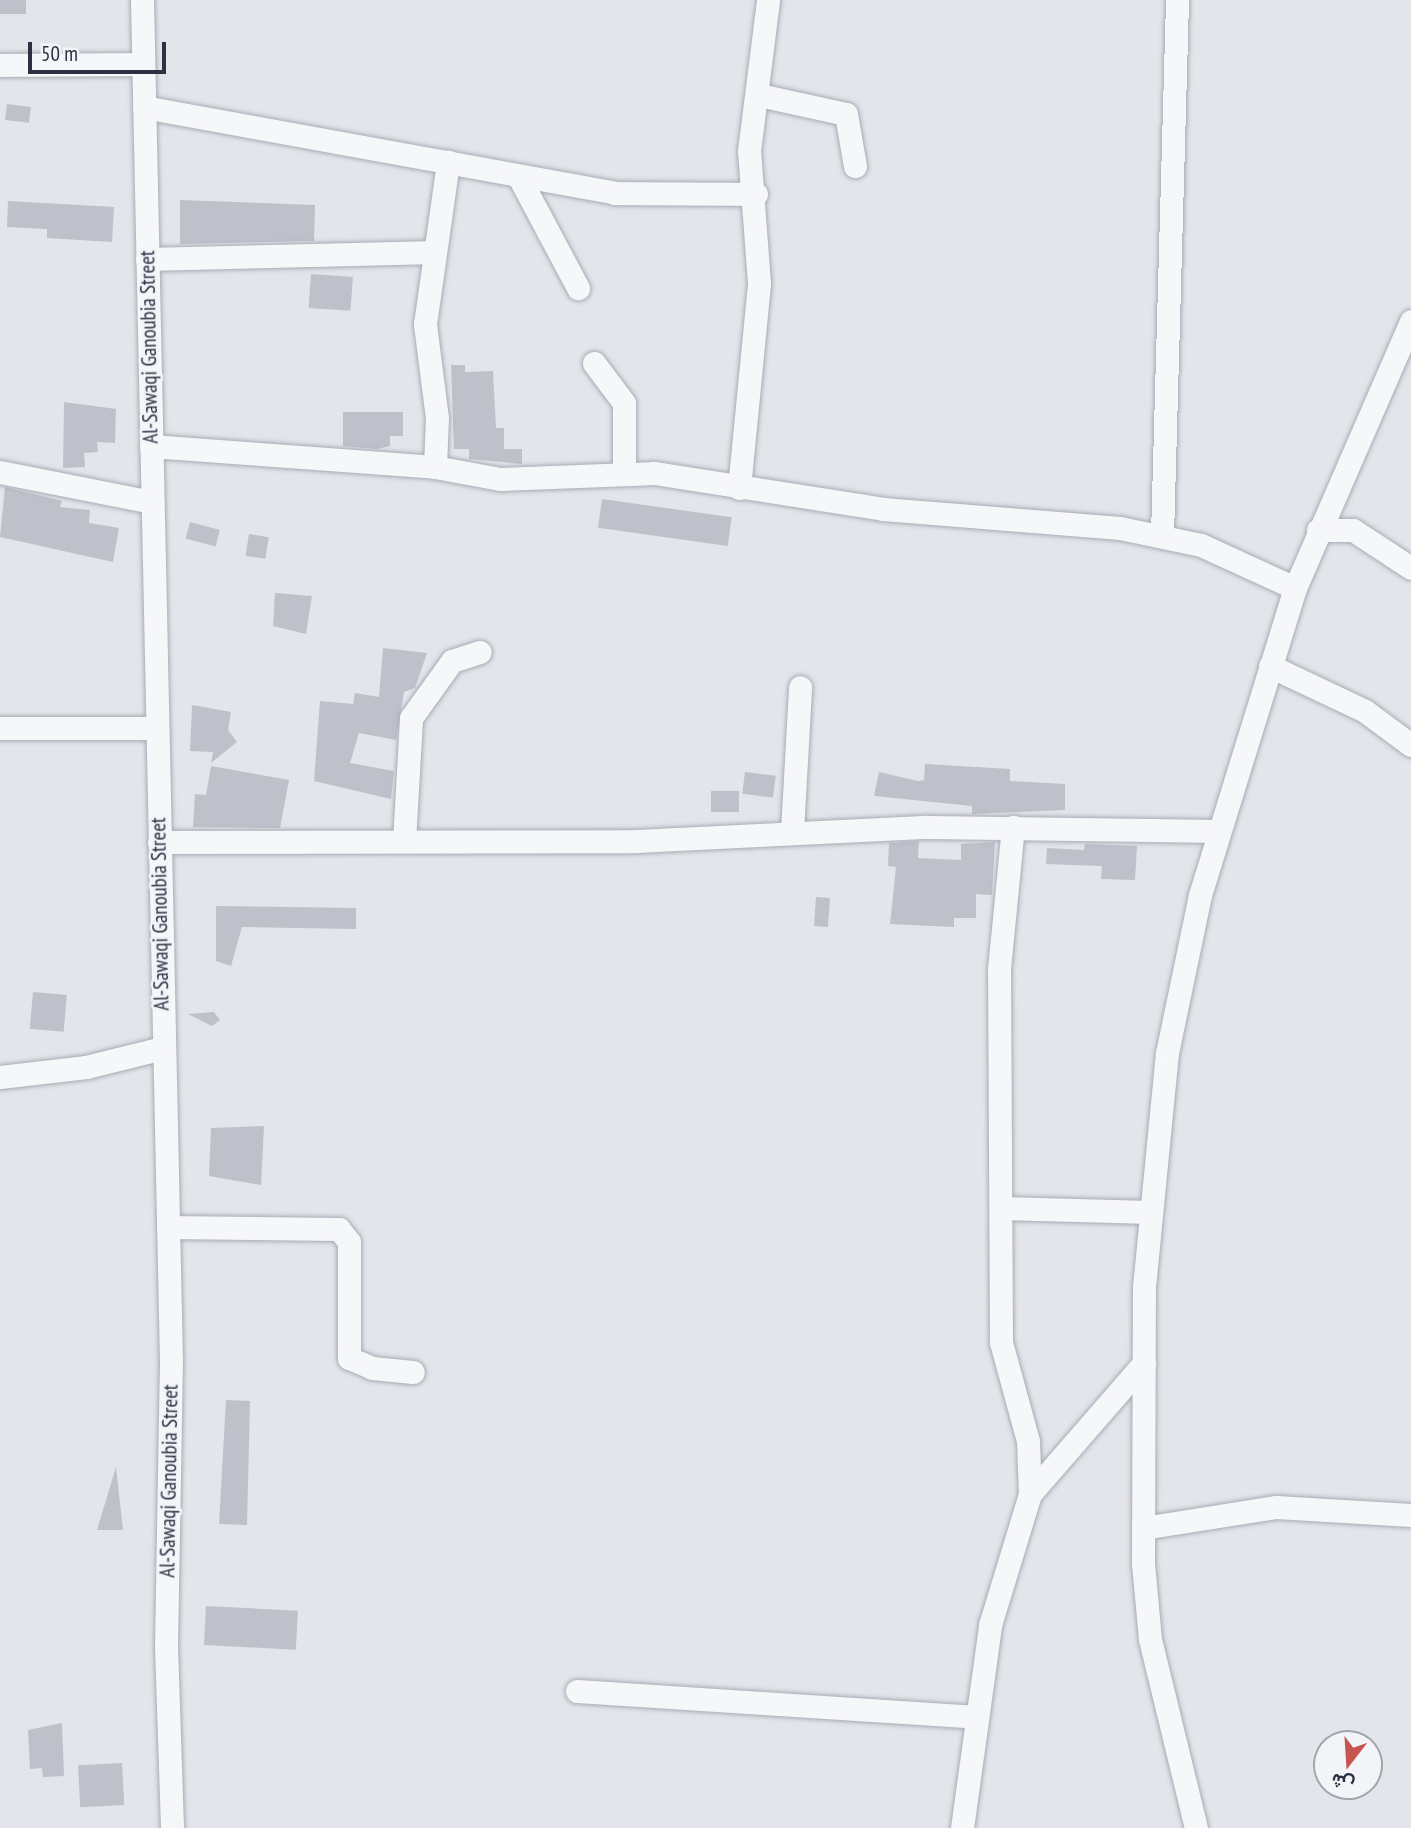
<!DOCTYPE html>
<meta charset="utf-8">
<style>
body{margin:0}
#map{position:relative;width:1411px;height:1828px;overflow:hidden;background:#e4e5eb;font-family:"PT Sans Narrow",Vazirmatn,sans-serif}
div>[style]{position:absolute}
.building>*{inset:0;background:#bec0ca;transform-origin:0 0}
.roads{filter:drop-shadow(0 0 2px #a9abb5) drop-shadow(0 0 2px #a9abb5)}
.minor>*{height:23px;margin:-11.5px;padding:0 11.5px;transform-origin:11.5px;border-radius:11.5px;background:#f6f7f9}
span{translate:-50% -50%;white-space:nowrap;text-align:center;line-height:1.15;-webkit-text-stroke:5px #f3f4f8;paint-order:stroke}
.street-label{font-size:21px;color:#2c3042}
.north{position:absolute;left:1313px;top:1730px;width:70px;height:70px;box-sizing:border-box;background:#f3f4f8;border:2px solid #a3a6af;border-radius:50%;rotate:197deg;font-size:19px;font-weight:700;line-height:28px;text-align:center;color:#2c3042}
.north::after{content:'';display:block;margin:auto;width:24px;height:32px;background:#c85450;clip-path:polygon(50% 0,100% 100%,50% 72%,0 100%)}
.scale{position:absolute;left:28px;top:42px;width:138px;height:32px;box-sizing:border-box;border:4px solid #2c3042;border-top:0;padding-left:9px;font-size:21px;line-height:24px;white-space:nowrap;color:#2c3042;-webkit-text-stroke:5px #f3f4f8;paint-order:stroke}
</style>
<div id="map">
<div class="building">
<div style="left:0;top:0;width:26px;height:14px"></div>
<div style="left:7px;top:104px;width:24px;height:16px;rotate:7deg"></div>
<div style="clip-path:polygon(180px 200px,315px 205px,314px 241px,180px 244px)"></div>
<div style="clip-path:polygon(8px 201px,114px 207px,112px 242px,47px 238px,47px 229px,7px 227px)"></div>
<div style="left:311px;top:274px;width:42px;height:34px;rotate:4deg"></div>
<div style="clip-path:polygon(451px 365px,465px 365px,465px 372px,493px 371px,496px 428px,504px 428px,504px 449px,522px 449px,522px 464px,469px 459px,469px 449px,454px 449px)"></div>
<div style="clip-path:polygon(64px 402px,116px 409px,115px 443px,97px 442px,98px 452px,84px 453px,85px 467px,63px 468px)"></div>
<div style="clip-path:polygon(343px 412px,403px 412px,403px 436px,390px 436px,390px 446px,377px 449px,343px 446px)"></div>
<div style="clip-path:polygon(5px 487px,62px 501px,60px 507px,90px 510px,89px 523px,119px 528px,113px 562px,0 537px)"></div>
<div style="left:602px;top:499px;width:131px;height:29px;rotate:8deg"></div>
<div style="left:190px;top:522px;width:31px;height:17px;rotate:15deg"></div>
<div style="left:249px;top:534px;width:20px;height:22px;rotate:9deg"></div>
<div style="clip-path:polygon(275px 593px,312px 596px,306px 634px,273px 626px)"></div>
<div style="clip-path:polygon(383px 648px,427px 653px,415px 688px,404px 692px,396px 740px,359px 733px,350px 763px,394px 771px,391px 799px,314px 781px,320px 701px,353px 704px,355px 693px,379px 697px)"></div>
<div style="clip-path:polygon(192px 705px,231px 712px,228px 730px,237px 742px,211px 763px,213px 752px,190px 751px)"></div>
<div style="clip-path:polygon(925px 764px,1010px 769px,1010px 781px,1065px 784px,1065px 810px,972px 814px,972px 806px,874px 796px,879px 772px,918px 781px,924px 780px)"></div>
<div style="clip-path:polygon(211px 766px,289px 780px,280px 828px,193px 827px,195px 794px,206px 795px)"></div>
<div style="left:745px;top:772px;width:31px;height:22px;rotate:7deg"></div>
<div style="left:711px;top:791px;width:28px;height:21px"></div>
<div style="clip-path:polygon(919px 841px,918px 858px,961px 860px,961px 844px,995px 842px,992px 895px,976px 894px,976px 918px,954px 918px,954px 927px,890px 924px,896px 867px,888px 866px,889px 843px)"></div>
<div style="clip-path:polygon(1085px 844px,1137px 846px,1135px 880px,1101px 879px,1102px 866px,1046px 864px,1047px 848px,1084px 850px)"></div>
<div style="left:816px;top:897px;width:14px;height:29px;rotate:4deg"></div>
<div style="clip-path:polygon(216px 906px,356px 908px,356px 929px,242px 927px,231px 966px,216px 961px)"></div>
<div style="left:33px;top:992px;width:34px;height:37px;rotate:5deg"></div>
<div style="clip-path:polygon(214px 1012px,220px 1020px,212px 1026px,188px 1014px)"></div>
<div style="clip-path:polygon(264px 1126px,261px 1185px,209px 1176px,211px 1128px)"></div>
<div style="clip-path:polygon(226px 1400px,250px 1401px,247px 1525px,219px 1524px)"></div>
<div style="clip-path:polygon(116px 1467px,123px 1530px,97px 1530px)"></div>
<div style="left:206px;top:1606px;width:92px;height:39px;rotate:3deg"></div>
<div style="clip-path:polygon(62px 1723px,64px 1776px,43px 1777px,42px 1768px,30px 1769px,28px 1730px)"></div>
<div style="left:122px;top:1763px;width:42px;height:44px;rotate:87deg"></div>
</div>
<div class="roads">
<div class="minor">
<div style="left:142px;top:0;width:1360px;rotate:88.78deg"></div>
<div style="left:171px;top:1360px;width:286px;rotate:91deg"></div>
<div style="left:166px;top:1646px;width:182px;rotate:88.1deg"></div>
<div style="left:0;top:65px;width:143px;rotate:-0.4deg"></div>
<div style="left:759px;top:95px;width:89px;rotate:12.3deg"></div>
<div style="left:846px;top:114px;width:53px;rotate:80.2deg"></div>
<div style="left:144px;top:107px;width:479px;rotate:10.3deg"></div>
<div style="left:615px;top:193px;width:141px;rotate:0.4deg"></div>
<div style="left:519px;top:177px;width:126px;rotate:62deg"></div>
<div style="left:147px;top:259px;width:288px;rotate:-1.4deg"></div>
<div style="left:594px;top:363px;width:50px;rotate:53.1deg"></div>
<div style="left:624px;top:403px;width:69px;rotate:90deg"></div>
<div style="left:151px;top:446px;width:285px;rotate:4.2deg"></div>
<div style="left:435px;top:467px;width:66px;rotate:10.5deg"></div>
<div style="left:500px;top:479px;width:154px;rotate:-2.2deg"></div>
<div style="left:654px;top:473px;width:232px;rotate:8.9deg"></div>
<div style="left:883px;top:509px;width:238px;rotate:4.6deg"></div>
<div style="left:1120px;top:528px;width:83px;rotate:11.9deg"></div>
<div style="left:1201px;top:545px;width:103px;rotate:24.6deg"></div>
<div style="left:435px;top:467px;width:49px;rotate:-87.7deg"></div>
<div style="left:437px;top:418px;width:95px;rotate:-97.3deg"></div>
<div style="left:425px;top:324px;width:164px;rotate:-81.9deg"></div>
<div style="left:0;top:472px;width:155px;rotate:11.2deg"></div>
<div style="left:739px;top:488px;width:206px;rotate:-84.4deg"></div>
<div style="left:759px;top:283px;width:132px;rotate:-94.3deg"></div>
<div style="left:749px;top:151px;width:152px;rotate:-82.8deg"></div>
<div style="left:1318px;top:530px;width:35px"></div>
<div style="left:1353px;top:530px;width:69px;rotate:33.2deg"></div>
<div style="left:1162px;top:535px;width:535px;rotate:-88.39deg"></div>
<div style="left:1270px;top:666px;width:105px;rotate:25.3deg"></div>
<div style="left:1365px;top:711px;width:57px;rotate:36.5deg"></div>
<div style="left:0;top:728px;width:157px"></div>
<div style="left:792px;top:832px;width:145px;rotate:-86.8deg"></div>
<div style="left:404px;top:841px;width:123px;rotate:-86.7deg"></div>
<div style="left:411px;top:718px;width:70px;rotate:-54.3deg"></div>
<div style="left:452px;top:661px;width:29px;rotate:-18deg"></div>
<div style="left:159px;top:842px;width:478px;rotate:-0.1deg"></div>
<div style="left:637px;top:841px;width:291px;rotate:-2.8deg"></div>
<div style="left:928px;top:827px;width:290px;rotate:0.8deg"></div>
<div style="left:0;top:1077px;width:87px;rotate:-6.6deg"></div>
<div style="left:86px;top:1067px;width:79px;rotate:-13.9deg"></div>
<div style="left:1002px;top:1208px;width:148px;rotate:1.5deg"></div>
<div style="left:168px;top:1227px;width:171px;rotate:0.7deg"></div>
<div style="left:339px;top:1229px;width:16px;rotate:52deg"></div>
<div style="left:349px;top:1242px;width:116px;rotate:90deg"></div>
<div style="left:349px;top:1358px;width:25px;rotate:23deg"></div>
<div style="left:372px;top:1368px;width:41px;rotate:5.6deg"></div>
<div style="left:1030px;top:1494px;width:174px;rotate:-49deg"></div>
<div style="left:1143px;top:1528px;width:135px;rotate:-9deg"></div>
<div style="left:1276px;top:1507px;width:135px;rotate:3.4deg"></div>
<div style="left:577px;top:1691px;width:401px;rotate:3.7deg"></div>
<div style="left:962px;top:1828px;width:205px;rotate:-82.1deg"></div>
<div style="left:990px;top:1625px;width:137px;rotate:-73deg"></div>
<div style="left:1030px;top:1494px;width:53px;rotate:-92.2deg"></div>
<div style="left:1028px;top:1441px;width:103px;rotate:-105.3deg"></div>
<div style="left:1001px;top:1342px;width:373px;rotate:-90.3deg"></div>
<div style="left:999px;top:969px;width:143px;rotate:-84.4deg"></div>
<div style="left:1196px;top:1828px;width:195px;rotate:-103.7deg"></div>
<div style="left:1150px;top:1639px;width:75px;rotate:-95.3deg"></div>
<div style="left:1143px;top:1564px;width:277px;rotate:-89.8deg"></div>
<div style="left:1144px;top:1287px;width:235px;rotate:-84.4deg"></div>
<div style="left:1167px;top:1053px;width:161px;rotate:-78.2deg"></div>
<div style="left:1200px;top:895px;width:321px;rotate:-72.8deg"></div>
<div style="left:1295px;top:588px;width:291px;rotate:-66.5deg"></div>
</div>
</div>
<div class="street-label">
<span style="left:149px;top:347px;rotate:-91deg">Al-Sawaqi Ganoubia Street</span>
<span style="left:160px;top:914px;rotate:-91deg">Al-Sawaqi Ganoubia Street</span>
<span style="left:169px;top:1481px;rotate:-89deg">Al-Sawaqi Ganoubia Street</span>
</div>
<div class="north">ش</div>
<div class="scale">50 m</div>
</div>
